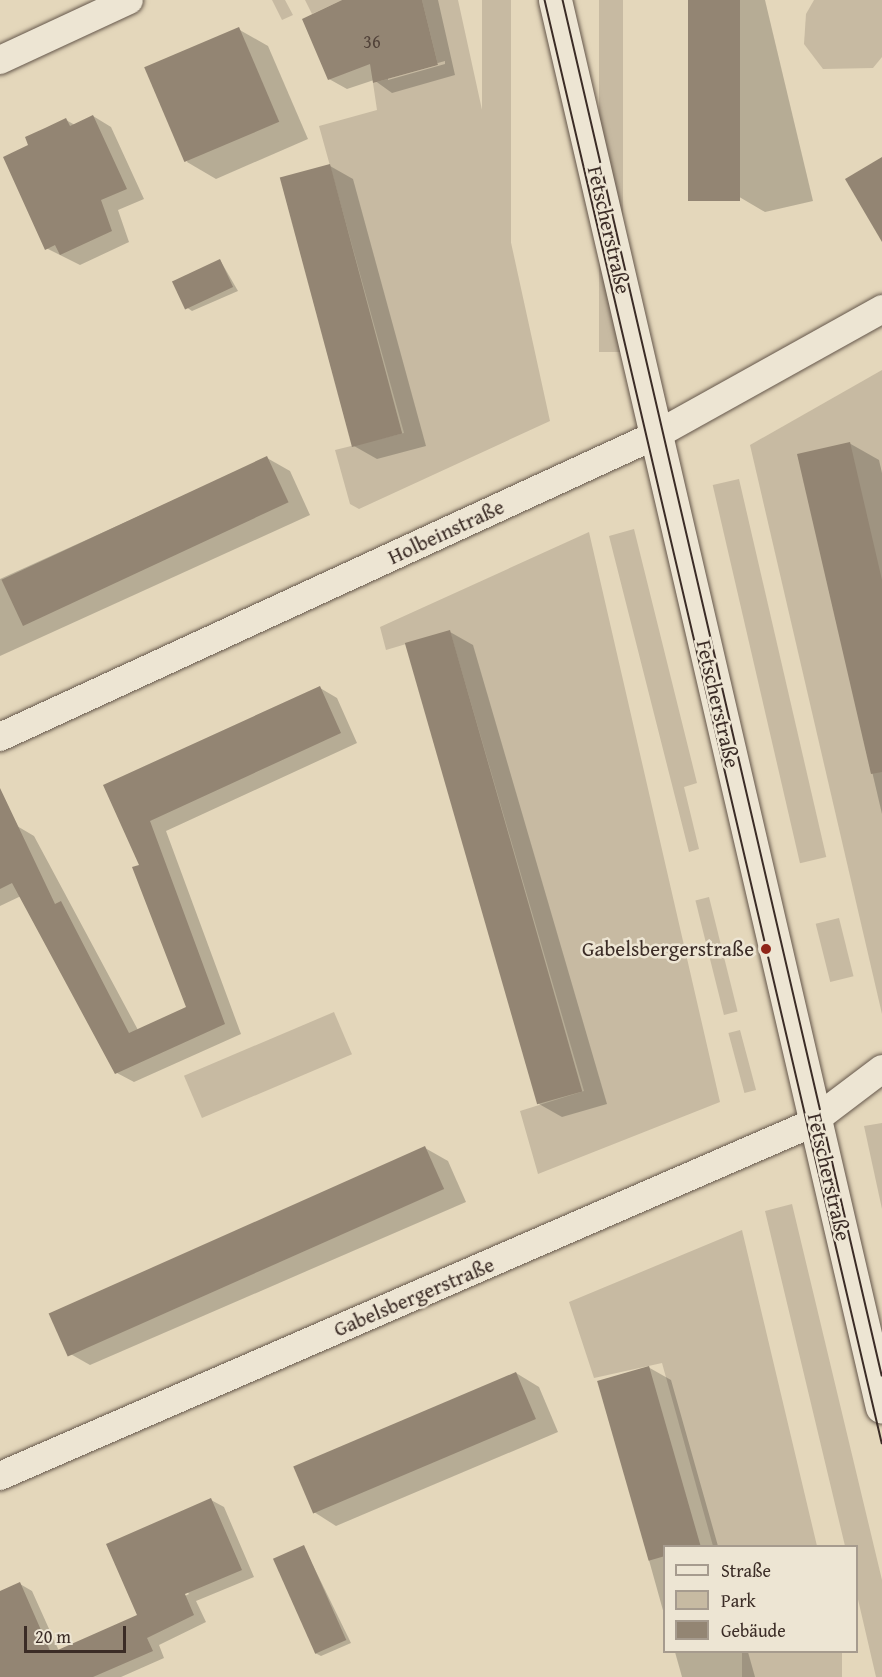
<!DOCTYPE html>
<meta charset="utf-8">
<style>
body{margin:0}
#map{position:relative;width:882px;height:1677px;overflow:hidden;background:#e4d7bb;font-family:"Gentium Book Plus",serif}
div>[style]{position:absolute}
.green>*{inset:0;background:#c7baa2;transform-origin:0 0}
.shadow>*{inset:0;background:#0003}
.building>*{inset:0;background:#938573;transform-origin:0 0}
.roads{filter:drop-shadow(0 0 2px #65574b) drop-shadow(0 0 2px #65574b)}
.minor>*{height:28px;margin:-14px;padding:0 14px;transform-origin:14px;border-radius:14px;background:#ede5d3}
.secondary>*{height:33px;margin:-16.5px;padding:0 16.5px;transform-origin:16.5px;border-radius:16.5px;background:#ede5d3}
.tram>*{height:1.5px;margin:-0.75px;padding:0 0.75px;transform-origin:0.75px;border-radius:0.75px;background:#3b2c26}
.dots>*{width:16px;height:16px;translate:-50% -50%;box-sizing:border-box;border:3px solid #ede5d3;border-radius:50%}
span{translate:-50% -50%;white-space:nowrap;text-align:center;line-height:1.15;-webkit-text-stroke:5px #ede5d3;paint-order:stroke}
.number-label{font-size:18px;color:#514239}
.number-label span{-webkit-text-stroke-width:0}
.street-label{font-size:21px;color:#3b2c26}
.poi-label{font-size:21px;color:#3b2c26}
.right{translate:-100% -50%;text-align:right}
.legend{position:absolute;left:663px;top:1545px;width:195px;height:108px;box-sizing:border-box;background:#ede5d3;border:2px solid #a69b8e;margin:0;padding:8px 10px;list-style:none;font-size:18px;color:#3b2c26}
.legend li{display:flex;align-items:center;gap:12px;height:30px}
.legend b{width:30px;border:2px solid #a69b8e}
.scale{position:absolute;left:24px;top:1626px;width:102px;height:27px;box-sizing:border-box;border:3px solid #3b2c26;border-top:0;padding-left:8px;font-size:18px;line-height:21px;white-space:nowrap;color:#3b2c26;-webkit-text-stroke:4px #ede5d3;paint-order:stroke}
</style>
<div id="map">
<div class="green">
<div style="clip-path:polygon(272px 0,285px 0,293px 15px,282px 20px)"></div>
<div style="clip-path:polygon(305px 0,342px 0,312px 14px)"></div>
<div style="clip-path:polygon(422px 0,458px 0,550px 421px,359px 509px,350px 504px,335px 450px,404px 433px,319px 126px,377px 110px,373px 83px,438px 65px)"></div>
<div style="left:482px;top:0;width:29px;height:414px"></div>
<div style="left:599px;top:0;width:24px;height:352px"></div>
<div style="clip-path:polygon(814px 0,882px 0,882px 57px,873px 68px,823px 69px,804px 44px,806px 14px)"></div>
<div style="clip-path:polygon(882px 370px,882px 1014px,750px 445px)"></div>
<div style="left:739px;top:479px;width:388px;height:27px;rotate:77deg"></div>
<div style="clip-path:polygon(634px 529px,697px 783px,684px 787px,699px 849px,689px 852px,609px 536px)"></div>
<div style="clip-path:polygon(589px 532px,720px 1102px,538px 1174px,520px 1111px,584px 1091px,450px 631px,386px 650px,380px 627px)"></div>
<div style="left:709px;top:897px;width:118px;height:14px;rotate:76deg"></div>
<div style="left:839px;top:918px;width:60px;height:24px;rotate:76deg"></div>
<div style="left:334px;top:1012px;width:46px;height:163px;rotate:67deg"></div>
<div style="left:740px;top:1030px;width:62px;height:12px;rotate:75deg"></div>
<div style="clip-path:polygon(882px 1123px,882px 1209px,864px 1126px)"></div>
<div style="clip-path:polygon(792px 1204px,882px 1580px,882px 1677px,876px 1677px,857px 1595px,856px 1546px,845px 1546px,765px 1211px)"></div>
<div style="clip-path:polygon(742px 1230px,817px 1546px,713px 1546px,662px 1363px,594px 1378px,569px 1302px)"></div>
<div style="left:742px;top:1652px;width:100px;height:26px"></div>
</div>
<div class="shadow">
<div style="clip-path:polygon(evenodd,345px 0,438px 0,455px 75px,392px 93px,374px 80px,347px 89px,329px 79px,345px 0,445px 61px,445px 64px,388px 80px,388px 77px,445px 61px)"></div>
<div style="clip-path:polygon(689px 0,765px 0,813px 201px,765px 212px,736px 195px)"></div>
<div style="clip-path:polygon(238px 29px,268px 46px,308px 139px,216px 179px,187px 162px)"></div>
<div style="clip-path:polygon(93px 116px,111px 127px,144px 199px,118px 210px,129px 242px,80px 265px,46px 248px,30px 146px,66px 120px,75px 125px)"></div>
<div style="clip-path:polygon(330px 166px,353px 179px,426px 446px,377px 459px,354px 446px)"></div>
<div style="clip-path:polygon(220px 260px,238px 291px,192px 311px,186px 307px)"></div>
<div style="clip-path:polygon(849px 443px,879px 460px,882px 473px,882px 814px,798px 455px)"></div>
<div style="clip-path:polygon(267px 458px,290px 471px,310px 515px,0 656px,0 579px)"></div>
<div style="clip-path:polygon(450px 632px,473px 645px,607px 1104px,562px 1117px,539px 1104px)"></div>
<div style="clip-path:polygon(320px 688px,337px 698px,357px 743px,166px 831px,241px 1034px,134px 1082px,117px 1073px,21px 896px,0 906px,0 834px,17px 826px,34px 836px,138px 1030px,188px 1008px,141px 866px,105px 786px)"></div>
<div style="clip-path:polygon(425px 1148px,448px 1161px,466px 1202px,90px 1365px,67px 1352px)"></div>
<div style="clip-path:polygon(648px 1367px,671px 1380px,718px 1546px,664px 1546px,664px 1614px,599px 1381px)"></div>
<div style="clip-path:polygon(516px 1373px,539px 1387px,558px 1432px,336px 1526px,314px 1512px)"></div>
<div style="clip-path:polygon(evenodd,211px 1500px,224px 1507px,254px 1577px,196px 1601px,206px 1622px,159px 1645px,164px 1658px,121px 1677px,0 1677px,0 1593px,20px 1584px,32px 1591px,59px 1651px,139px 1616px,211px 1500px,187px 1591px,189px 1594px,176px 1600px,187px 1591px)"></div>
<div style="clip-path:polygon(304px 1547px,351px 1643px,321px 1656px,315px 1653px)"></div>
<div style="clip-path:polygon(675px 1652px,748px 1652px,755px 1677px,682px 1677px)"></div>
</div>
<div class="building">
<div style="clip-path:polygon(342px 0,422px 0,438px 65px,373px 83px,370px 64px,328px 80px,302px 19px)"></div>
<div style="left:688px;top:0;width:52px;height:201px"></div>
<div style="left:239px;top:27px;width:103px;height:103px;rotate:67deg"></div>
<div style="clip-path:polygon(93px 115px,127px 189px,101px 200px,112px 231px,60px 255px,55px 245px,45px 250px,3px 157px,28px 145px,25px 137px,45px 128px,66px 118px,70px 126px)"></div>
<div style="clip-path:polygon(882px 157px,882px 242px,845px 179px)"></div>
<div style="left:330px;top:164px;width:279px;height:52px;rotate:75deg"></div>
<div style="left:220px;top:259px;width:31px;height:53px;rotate:65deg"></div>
<div style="clip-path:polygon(850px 442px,882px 580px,882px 772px,871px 774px,797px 454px)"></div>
<div style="left:267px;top:456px;width:51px;height:293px;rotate:65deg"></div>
<div style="left:450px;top:630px;width:480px;height:47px;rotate:74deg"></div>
<div style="clip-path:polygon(320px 686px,341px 733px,150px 821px,225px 1024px,115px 1074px,12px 883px,0 889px,0 788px,55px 904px,61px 901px,129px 1033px,186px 1007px,132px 867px,139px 865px,103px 785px)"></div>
<div style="left:425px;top:1146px;width:47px;height:412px;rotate:66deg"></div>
<div style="left:649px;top:1366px;width:187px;height:54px;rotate:74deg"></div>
<div style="left:516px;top:1372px;width:51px;height:242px;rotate:67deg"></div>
<div style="clip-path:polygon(211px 1498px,242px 1570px,185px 1594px,194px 1615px,147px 1638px,153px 1651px,93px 1677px,0 1677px,0 1591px,20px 1582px,51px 1653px,137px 1615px,106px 1544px)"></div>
<div style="left:304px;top:1545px;width:104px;height:34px;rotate:66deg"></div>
</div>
<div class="roads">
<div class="minor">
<div style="left:0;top:60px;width:142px;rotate:-24.9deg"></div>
<div style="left:0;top:737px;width:722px;rotate:-24.72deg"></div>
<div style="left:656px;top:435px;width:259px;rotate:-29.1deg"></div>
<div style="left:0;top:1476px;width:881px;rotate:-23.48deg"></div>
<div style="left:808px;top:1125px;width:93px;rotate:-37.1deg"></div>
</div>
<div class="secondary">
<div style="left:555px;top:0;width:1444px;rotate:76.92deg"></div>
</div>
</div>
<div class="tram">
<div style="left:545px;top:0;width:1482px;rotate:76.85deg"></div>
<div style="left:563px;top:0;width:1412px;rotate:76.94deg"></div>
</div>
<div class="dots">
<div style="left:766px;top:949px;background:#8f2418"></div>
</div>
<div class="number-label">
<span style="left:372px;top:42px">36</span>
</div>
<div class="street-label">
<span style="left:609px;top:230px;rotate:77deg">Fetscherstraße</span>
<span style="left:446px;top:532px;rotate:-25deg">Holbeinstraße</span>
<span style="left:718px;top:704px;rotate:77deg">Fetscherstraße</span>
<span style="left:829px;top:1177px;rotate:77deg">Fetscherstraße</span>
<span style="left:414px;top:1297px;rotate:-23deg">Gabelsbergerstraße</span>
</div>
<div class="poi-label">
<span class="right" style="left:754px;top:949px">Gabelsbergerstraße</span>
</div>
<ul class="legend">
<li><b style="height:8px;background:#ede5d3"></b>Straße</li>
<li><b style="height:16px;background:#c7baa2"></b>Park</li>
<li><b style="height:16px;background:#938573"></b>Gebäude</li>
</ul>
<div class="scale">20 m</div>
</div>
